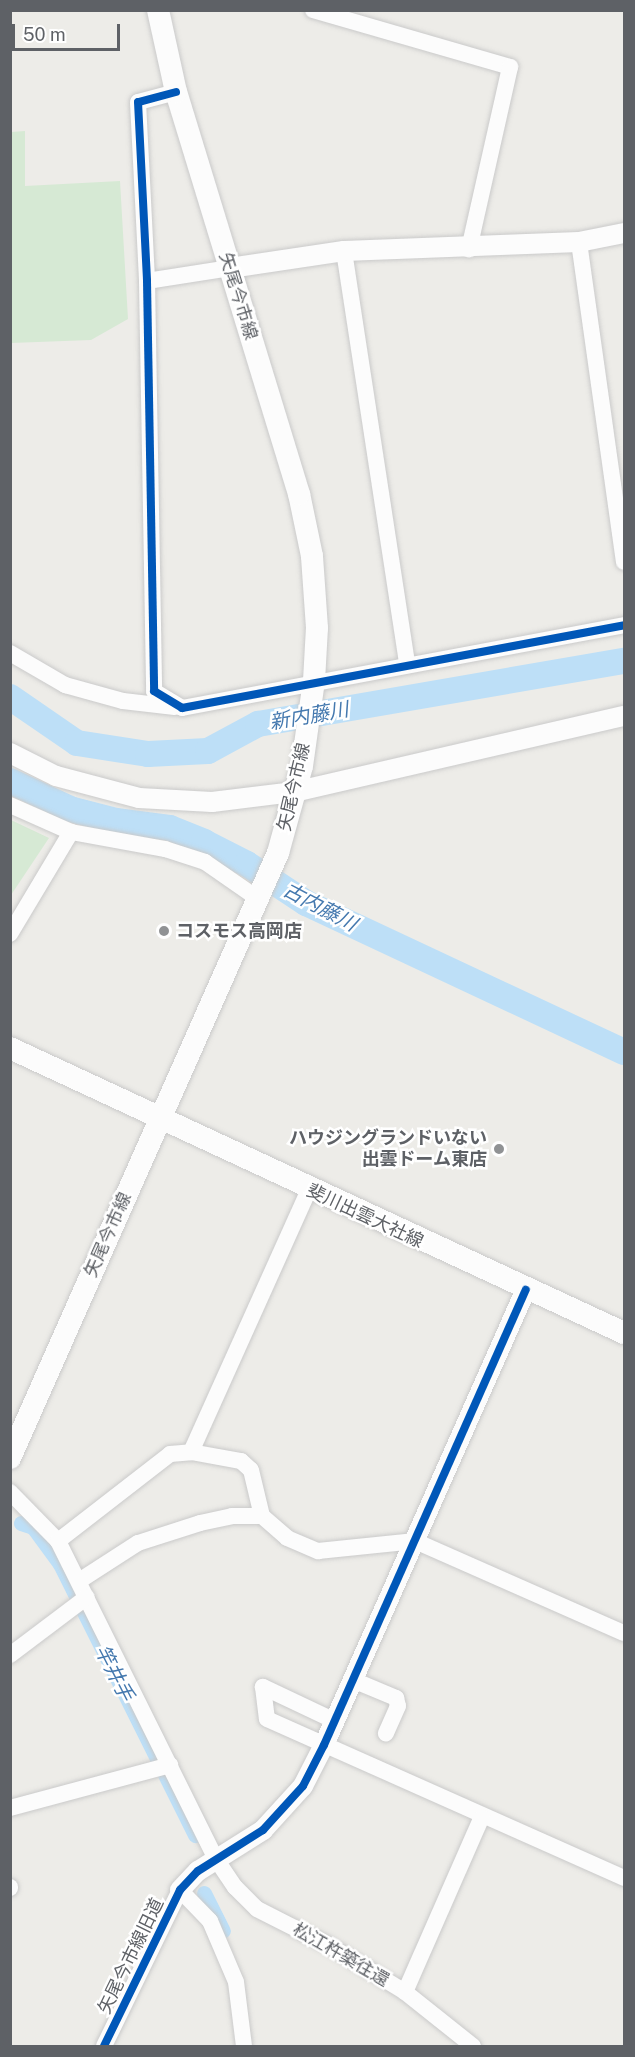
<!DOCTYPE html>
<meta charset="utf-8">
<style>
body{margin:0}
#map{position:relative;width:635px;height:2057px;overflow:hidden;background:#edece8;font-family:"Public Sans","Noto Sans JP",sans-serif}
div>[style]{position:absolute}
.green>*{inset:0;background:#d6e9d4}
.canal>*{height:15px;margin:-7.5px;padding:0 7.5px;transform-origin:7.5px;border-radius:7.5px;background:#bddff7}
.river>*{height:26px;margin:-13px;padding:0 13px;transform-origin:13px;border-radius:13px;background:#bddff7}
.roads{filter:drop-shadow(0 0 2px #cacaca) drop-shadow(0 0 2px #cacaca)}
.minor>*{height:16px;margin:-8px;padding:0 8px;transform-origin:8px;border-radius:8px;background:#fcfcfc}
.tertiary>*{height:20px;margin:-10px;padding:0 10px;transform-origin:10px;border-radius:10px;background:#fcfcfc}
.secondary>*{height:22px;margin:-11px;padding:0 11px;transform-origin:11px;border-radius:11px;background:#fcfcfc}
.cycleway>*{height:8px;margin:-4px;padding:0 4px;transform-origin:4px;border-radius:4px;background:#0057b8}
.dots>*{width:16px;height:16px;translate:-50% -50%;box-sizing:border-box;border:3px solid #fff;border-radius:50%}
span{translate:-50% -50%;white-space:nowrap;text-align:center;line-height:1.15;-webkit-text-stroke:5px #fff;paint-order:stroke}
.street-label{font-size:18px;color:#5e6166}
.poi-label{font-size:18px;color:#5e6166;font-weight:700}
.left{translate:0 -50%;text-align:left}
.right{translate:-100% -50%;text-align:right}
.water-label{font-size:20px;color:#4579af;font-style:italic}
.frame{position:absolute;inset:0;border:12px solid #5e6166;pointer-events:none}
.scale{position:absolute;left:12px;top:24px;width:108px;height:27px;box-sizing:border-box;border:3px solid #5e6166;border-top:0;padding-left:8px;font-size:18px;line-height:21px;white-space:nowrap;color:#5e6166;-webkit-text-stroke:4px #fff;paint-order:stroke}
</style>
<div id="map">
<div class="green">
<div style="clip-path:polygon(25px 131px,25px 186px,120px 181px,128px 319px,91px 340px,11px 343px,11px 132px)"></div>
<div style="clip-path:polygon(11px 820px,49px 838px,11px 895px)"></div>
</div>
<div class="canal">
<div style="left:21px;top:1523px;width:13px;rotate:18deg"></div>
<div style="left:33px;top:1527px;width:46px;rotate:53.9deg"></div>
<div style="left:60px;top:1564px;width:303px;rotate:63.5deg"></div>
<div style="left:204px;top:1893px;width:42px;rotate:63.4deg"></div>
</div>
<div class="river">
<div style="left:10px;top:697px;width:81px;rotate:34.5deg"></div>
<div style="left:77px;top:743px;width:72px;rotate:8.8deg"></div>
<div style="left:148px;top:754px;width:60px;rotate:-2.9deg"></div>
<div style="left:208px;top:751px;width:57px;rotate:-28.4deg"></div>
<div style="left:258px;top:724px;width:371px;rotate:-9.8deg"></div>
<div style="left:10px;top:781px;width:66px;rotate:25deg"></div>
<div style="left:70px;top:809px;width:48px;rotate:14.6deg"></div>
<div style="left:116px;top:821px;width:54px;rotate:7.4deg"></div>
<div style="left:170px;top:828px;width:37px;rotate:22deg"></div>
<div style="left:204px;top:842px;width:48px;rotate:27.1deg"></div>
<div style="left:247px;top:864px;width:71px;rotate:33.5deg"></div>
<div style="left:306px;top:903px;width:351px;rotate:25.1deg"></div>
</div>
<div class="roads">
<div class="minor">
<div style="left:313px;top:10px;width:205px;rotate:16.1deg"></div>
<div style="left:510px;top:67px;width:187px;rotate:102.7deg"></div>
<div style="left:176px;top:92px;width:39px;rotate:165deg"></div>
<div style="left:138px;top:102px;width:179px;rotate:87.1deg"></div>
<div style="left:147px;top:281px;width:410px;rotate:89deg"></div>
<div style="left:154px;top:691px;width:33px;rotate:31deg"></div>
<div style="left:182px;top:708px;width:450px;rotate:-10.6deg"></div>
<div style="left:579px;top:242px;width:323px;rotate:82deg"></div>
<div style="left:344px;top:251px;width:418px;rotate:81.3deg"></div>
<div style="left:147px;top:281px;width:84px;rotate:-8.9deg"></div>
<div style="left:10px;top:653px;width:64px;rotate:30.2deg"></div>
<div style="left:65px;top:685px;width:60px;rotate:15.4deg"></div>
<div style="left:123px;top:701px;width:52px;rotate:6.6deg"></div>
<div style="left:10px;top:805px;width:67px;rotate:23.9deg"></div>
<div style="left:71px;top:832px;width:96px;rotate:10.3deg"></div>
<div style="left:165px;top:849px;width:42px;rotate:18deg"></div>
<div style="left:205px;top:862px;width:63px;rotate:34.7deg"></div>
<div style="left:10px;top:934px;width:119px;rotate:-59.1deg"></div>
<div style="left:191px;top:1452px;width:287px;rotate:-65.8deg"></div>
<div style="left:10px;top:1492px;width:69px;rotate:45.6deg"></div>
<div style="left:58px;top:1541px;width:355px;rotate:63.6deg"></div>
<div style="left:216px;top:1859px;width:34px;rotate:56deg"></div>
<div style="left:235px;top:1887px;width:31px;rotate:45deg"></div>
<div style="left:257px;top:1909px;width:82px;rotate:26.9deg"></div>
<div style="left:330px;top:1946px;width:88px;rotate:31.5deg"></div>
<div style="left:405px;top:1992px;width:87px;rotate:38.5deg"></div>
<div style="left:58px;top:1541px;width:142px;rotate:-37.8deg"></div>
<div style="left:170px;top:1454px;width:21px;rotate:-5deg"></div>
<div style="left:191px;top:1452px;width:51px;rotate:10.2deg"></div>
<div style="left:241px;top:1461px;width:13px;rotate:42deg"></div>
<div style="left:251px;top:1470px;width:47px;rotate:76.6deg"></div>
<div style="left:79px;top:1581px;width:70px;rotate:-32.8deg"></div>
<div style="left:138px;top:1543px;width:65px;rotate:-17.9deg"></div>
<div style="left:200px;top:1523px;width:33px;rotate:-12deg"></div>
<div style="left:232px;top:1516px;width:30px"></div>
<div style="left:262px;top:1516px;width:33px;rotate:41deg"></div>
<div style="left:287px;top:1538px;width:34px;rotate:23deg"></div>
<div style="left:318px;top:1551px;width:98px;rotate:-5.9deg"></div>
<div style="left:415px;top:1541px;width:228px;rotate:23.8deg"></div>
<div style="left:10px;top:1655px;width:96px;rotate:-37deg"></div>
<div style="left:353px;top:1680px;width:47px;rotate:22.7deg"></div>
<div style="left:396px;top:1698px;width:8px;rotate:76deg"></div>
<div style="left:398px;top:1706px;width:30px;rotate:114deg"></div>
<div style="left:335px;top:1721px;width:80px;rotate:-154.7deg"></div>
<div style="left:263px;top:1687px;width:32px;rotate:83deg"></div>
<div style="left:267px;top:1719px;width:391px;rotate:24deg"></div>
<div style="left:10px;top:1808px;width:166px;rotate:-15deg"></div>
<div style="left:10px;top:1887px;width:1px;rotate:90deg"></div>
<div style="left:405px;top:1992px;width:191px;rotate:-66.3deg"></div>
<div style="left:104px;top:2046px;width:174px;rotate:-64deg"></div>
<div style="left:180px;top:1890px;width:43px;rotate:45.9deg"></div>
<div style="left:210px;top:1921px;width:66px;rotate:66.9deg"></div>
<div style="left:236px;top:1982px;width:64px;rotate:82.9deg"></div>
</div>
<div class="tertiary">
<div style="left:230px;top:268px;width:115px;rotate:-8.5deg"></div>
<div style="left:344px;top:251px;width:235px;rotate:-2.2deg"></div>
<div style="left:579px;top:242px;width:46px;rotate:-11.3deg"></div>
<div style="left:10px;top:753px;width:51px;rotate:26.6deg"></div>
<div style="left:56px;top:776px;width:86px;rotate:14.8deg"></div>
<div style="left:139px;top:798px;width:73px;rotate:3.1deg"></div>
<div style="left:212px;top:802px;width:83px;rotate:-7deg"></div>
<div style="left:294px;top:792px;width:339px;rotate:-13deg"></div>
<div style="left:180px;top:1890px;width:26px;rotate:-47deg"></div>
<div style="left:198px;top:1871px;width:77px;rotate:-32.2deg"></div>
<div style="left:263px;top:1830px;width:59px;rotate:-47.7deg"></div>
<div style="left:303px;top:1786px;width:46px;rotate:-62.9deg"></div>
<div style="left:324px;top:1745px;width:498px;rotate:-66.1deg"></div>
</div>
<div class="secondary">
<div style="left:10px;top:1048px;width:677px;rotate:24.9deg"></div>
<div style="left:10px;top:1458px;width:662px;rotate:-66.11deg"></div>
<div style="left:278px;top:853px;width:90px;rotate:-74.6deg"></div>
<div style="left:302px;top:766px;width:86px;rotate:-82deg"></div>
<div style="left:314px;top:681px;width:53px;rotate:-86.8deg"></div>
<div style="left:317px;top:628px;width:72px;rotate:-94deg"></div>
<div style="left:312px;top:556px;width:63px;rotate:-101.8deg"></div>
<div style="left:299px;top:494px;width:420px;rotate:-107deg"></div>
<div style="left:176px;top:92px;width:84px;rotate:-102.4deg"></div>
</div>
</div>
<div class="cycleway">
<div style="left:176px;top:92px;width:39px;rotate:165deg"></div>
<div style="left:138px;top:102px;width:179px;rotate:87.1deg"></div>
<div style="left:147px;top:281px;width:410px;rotate:89deg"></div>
<div style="left:154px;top:691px;width:33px;rotate:31deg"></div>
<div style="left:182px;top:708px;width:450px;rotate:-10.6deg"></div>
<div style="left:104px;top:2046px;width:174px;rotate:-64deg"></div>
<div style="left:180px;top:1890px;width:26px;rotate:-47deg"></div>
<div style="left:198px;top:1871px;width:77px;rotate:-32.2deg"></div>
<div style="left:263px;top:1830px;width:59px;rotate:-47.7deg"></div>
<div style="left:303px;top:1786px;width:46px;rotate:-62.9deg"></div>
<div style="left:324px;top:1745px;width:498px;rotate:-66.1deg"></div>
</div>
<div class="dots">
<div style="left:164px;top:931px;background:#909294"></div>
<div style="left:499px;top:1149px;background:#909294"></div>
</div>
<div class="street-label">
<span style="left:238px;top:296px;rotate:73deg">矢尾今市線</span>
<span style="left:294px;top:787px;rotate:-77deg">矢尾今市線</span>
<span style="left:365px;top:1216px;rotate:25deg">斐川出雲大社線</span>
<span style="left:108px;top:1235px;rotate:-66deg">矢尾今市線</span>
<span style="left:341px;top:1955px;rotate:30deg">松江杵築往還</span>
<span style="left:131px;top:1956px;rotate:-64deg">矢尾今市線旧道</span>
</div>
<div class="poi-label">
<span class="left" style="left:176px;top:931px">コスモス高岡店</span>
<span class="right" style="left:487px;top:1149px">ハウジングランドいない<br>出雲ドーム東店</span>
</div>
<div class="water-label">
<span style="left:309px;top:716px;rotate:-10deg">新内藤川</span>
<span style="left:320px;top:907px;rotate:28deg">古内藤川</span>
<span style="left:114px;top:1673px;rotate:63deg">竿井手</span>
</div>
<div class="frame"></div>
<div class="scale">50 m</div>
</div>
